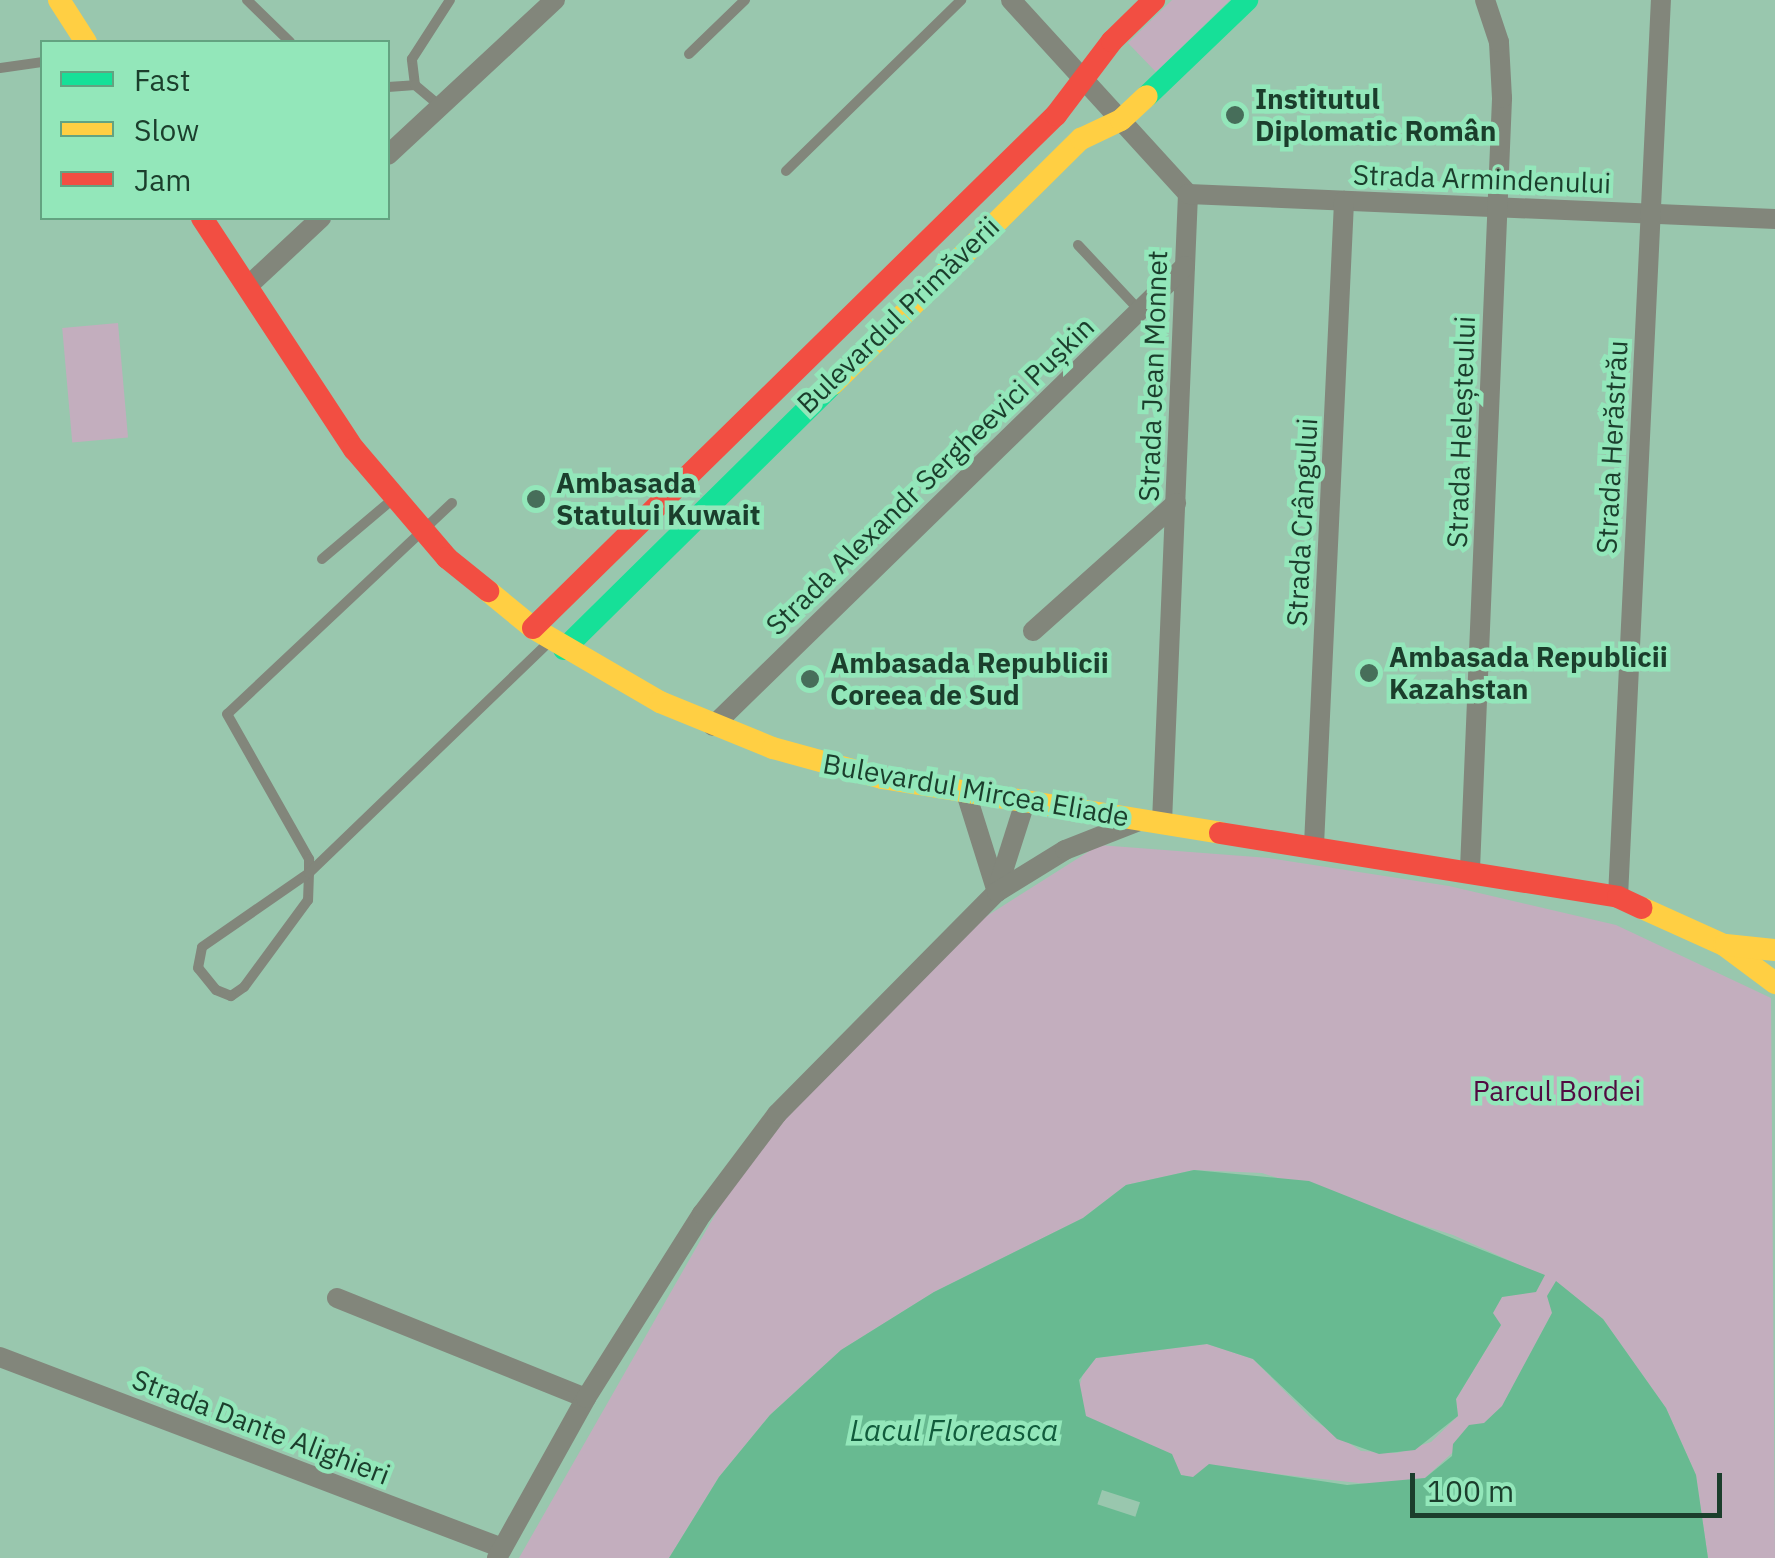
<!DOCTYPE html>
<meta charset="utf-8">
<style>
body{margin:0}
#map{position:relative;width:1775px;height:1558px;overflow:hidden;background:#99c7ae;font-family:"IBM Plex Sans",sans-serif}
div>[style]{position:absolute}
.green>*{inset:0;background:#c3aebe;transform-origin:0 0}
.water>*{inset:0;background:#68ba91}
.pier>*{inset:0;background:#99c7ae;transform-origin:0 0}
.lane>*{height:10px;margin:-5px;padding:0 5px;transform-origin:5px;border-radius:5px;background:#82867b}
.street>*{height:20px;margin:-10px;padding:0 10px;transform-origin:10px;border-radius:10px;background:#82867b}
.fast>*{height:22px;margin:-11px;padding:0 11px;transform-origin:11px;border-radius:11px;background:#16e098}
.slow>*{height:22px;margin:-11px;padding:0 11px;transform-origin:11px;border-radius:11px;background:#ffcf43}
.jam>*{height:22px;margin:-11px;padding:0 11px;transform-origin:11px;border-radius:11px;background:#f24e42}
.dots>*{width:28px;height:28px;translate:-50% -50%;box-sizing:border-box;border:5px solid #93e7ba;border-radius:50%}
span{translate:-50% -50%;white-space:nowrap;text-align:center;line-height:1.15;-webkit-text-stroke:9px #93e7ba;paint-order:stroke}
.poi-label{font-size:28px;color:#1b3e2c;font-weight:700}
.left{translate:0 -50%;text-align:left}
.street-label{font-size:28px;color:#1b3e2c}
.park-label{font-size:28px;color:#510b41}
.water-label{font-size:30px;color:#115c3c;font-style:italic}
.legend{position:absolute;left:40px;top:40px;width:350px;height:180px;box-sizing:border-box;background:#93e7ba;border:2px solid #63a381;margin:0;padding:12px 18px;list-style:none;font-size:30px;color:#1b3e2c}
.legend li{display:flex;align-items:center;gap:20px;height:50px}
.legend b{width:50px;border:2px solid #63a381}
.scale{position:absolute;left:1410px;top:1473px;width:312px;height:45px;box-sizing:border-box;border:5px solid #1b3e2c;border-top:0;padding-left:12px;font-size:30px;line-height:35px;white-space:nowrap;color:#1b3e2c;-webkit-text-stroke:8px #93e7ba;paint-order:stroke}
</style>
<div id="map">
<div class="green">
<div style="clip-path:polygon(1172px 0,1230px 0,1156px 72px,1128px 43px)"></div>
<div style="left:118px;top:323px;width:115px;height:56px;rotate:85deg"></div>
<div style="clip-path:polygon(1099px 845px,1269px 858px,1449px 886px,1616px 925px,1771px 998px,1775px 1558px,1708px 1558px,1696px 1475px,1666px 1408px,1603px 1319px,1556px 1282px,1552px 1313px,1502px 1407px,1425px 1478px,1386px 1486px,1249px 1471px,1194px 1478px,1181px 1475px,1171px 1454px,1099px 1426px,1085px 1416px,1078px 1391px,1085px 1367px,1096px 1358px,1207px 1344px,1253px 1359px,1311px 1418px,1361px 1451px,1397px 1453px,1431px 1442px,1458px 1416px,1456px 1399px,1501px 1325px,1492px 1313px,1502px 1297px,1536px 1291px,1544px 1276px,1453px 1235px,1262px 1173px,1194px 1170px,1126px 1185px,1083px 1218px,934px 1292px,841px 1350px,770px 1415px,719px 1477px,669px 1558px,519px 1558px,728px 1192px,798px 1099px,968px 928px)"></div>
</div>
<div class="water">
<div style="clip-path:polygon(1194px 1170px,1309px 1181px,1545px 1275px,1536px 1292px,1502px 1297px,1493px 1313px,1501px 1325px,1456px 1399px,1458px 1416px,1415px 1450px,1379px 1454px,1337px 1439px,1253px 1359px,1207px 1344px,1096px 1358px,1079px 1380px,1086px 1416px,1172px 1454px,1181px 1475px,1193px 1477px,1209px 1464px,1347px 1485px,1425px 1478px,1452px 1456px,1453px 1444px,1469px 1425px,1484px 1423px,1502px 1406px,1552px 1313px,1547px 1296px,1556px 1281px,1603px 1319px,1666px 1408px,1696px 1475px,1708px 1558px,669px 1558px,719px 1477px,770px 1415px,841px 1350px,934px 1292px,1083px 1218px,1126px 1185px)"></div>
</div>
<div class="pier">
<div style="left:1102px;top:1490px;width:40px;height:15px;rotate:18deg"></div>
</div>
<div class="lane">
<div style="left:247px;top:0;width:60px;rotate:44.3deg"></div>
<div style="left:689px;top:54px;width:78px;rotate:-44deg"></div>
<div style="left:0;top:68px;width:42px;rotate:-8.1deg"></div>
<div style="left:415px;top:85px;width:26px;rotate:-97deg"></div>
<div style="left:412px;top:59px;width:70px;rotate:-57.2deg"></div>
<div style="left:388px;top:87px;width:27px;rotate:-4deg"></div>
<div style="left:415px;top:85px;width:33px;rotate:40deg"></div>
<div style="left:786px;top:171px;width:245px;rotate:-44.3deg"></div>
<div style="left:1078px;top:245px;width:89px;rotate:46.8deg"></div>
<div style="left:452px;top:503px;width:308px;rotate:136.8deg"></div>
<div style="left:227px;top:714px;width:167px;rotate:60.5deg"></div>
<div style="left:309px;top:859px;width:14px;rotate:90deg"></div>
<div style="left:309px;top:873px;width:27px;rotate:92deg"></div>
<div style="left:308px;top:900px;width:108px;rotate:126.3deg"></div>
<div style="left:244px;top:987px;width:16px;rotate:145deg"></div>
<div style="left:231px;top:996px;width:16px;rotate:-158deg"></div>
<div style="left:216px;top:990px;width:28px;rotate:-129deg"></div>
<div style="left:198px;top:968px;width:21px;rotate:-79deg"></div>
<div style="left:202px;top:947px;width:130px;rotate:-34.7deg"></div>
<div style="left:309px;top:873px;width:333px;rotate:-43.9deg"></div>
<div style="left:322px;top:559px;width:93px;rotate:-40.2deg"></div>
</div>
<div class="street">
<div style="left:1011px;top:0;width:263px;rotate:47.6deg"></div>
<div style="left:1188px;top:194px;width:630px;rotate:92.37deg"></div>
<div style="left:388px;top:155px;width:228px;rotate:-42.9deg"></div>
<div style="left:1188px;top:194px;width:588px;rotate:2.44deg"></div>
<div style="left:248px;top:286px;width:100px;rotate:-43deg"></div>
<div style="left:1033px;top:631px;width:192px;rotate:-41.8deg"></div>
<div style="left:713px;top:726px;width:659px;rotate:-44.26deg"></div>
<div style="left:966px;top:793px;width:104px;rotate:72.6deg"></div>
<div style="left:1314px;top:845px;width:645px;rotate:-87.33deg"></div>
<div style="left:1470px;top:869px;width:772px;rotate:-87.62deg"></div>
<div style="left:1502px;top:98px;width:56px;rotate:-93.1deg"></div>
<div style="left:1499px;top:42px;width:44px;rotate:-108.4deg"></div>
<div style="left:997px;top:890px;width:92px;rotate:-72.3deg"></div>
<div style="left:1618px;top:897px;width:898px;rotate:-87.26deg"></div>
<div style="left:337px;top:1298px;width:268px;rotate:21.9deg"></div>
<div style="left:0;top:1357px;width:537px;rotate:20.83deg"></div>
<div style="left:497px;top:1558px;width:183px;rotate:-60.9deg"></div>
<div style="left:586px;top:1398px;width:218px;rotate:-57.8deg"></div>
<div style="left:702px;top:1214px;width:125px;rotate:-53.1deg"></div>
<div style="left:777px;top:1114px;width:313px;rotate:-45.3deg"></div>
<div style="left:997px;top:892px;width:80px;rotate:-31.7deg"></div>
<div style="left:1065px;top:850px;width:79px;rotate:-21.4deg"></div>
</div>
<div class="fast">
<div style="left:1147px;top:96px;width:139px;rotate:-43.8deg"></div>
<div style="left:564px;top:649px;width:378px;rotate:-44.6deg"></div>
</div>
<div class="slow">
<div style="left:59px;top:0;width:50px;rotate:57.3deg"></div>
<div style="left:833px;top:384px;width:349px;rotate:-44.7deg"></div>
<div style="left:1081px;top:139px;width:44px;rotate:-25.4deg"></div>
<div style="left:1121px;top:120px;width:35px;rotate:-43deg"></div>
<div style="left:488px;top:591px;width:58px;rotate:39.4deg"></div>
<div style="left:533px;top:628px;width:147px;rotate:30.2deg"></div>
<div style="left:660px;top:702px;width:122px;rotate:22.2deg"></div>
<div style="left:773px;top:748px;width:113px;rotate:15.4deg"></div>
<div style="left:882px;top:778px;width:342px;rotate:9.2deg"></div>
<div style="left:1642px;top:908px;width:90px;rotate:24.3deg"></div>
<div style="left:1724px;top:945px;width:64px;rotate:36.7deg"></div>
<div style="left:1726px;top:945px;width:49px;rotate:5.8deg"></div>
</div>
<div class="jam">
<div style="left:202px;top:218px;width:277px;rotate:56.7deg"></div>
<div style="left:354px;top:449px;width:143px;rotate:49.5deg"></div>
<div style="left:447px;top:558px;width:53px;rotate:38.8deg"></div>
<div style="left:533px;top:628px;width:733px;rotate:-44.45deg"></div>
<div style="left:1056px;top:115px;width:93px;rotate:-52.9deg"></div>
<div style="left:1112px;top:41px;width:59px;rotate:-44.3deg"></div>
<div style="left:1220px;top:833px;width:403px;rotate:9.1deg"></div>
<div style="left:1618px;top:897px;width:26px;rotate:25deg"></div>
</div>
<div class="dots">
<div style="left:1235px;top:115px;background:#476e5a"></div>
<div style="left:536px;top:499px;background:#476e5a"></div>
<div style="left:1369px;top:673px;background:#476e5a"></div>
<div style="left:810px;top:679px;background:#476e5a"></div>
</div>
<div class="poi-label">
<span class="left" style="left:1255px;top:115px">Institutul<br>Diplomatic Român</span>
<span class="left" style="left:556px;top:499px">Ambasada<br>Statului Kuwait</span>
<span class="left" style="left:1389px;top:673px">Ambasada Republicii<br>Kazahstan</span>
<span class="left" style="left:830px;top:679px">Ambasada Republicii<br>Coreea de Sud</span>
</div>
<div class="street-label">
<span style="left:1482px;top:179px;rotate:2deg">Strada Armindenului</span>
<span style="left:898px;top:315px;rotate:-44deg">Bulevardul Primăverii</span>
<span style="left:1153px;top:376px;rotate:-88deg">Strada Jean Monnet</span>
<span style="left:1461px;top:432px;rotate:-88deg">Strada Heleșteului</span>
<span style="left:1612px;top:447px;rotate:-87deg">Strada Herăstrău</span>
<span style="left:930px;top:476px;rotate:-44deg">Strada Alexandr Sergheevici Pușkin</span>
<span style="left:1302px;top:522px;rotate:-87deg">Strada Crângului</span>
<span style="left:976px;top:790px;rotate:10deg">Bulevardul Mircea Eliade</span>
<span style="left:261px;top:1427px;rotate:21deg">Strada Dante Alighieri</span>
</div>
<div class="park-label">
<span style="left:1557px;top:1091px">Parcul Bordei</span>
</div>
<div class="water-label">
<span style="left:954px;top:1430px">Lacul Floreasca</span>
</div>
<ul class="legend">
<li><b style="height:12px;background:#16e098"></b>Fast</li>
<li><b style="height:12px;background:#ffcf43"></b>Slow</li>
<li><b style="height:12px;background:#f24e42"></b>Jam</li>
</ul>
<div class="scale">100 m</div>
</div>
